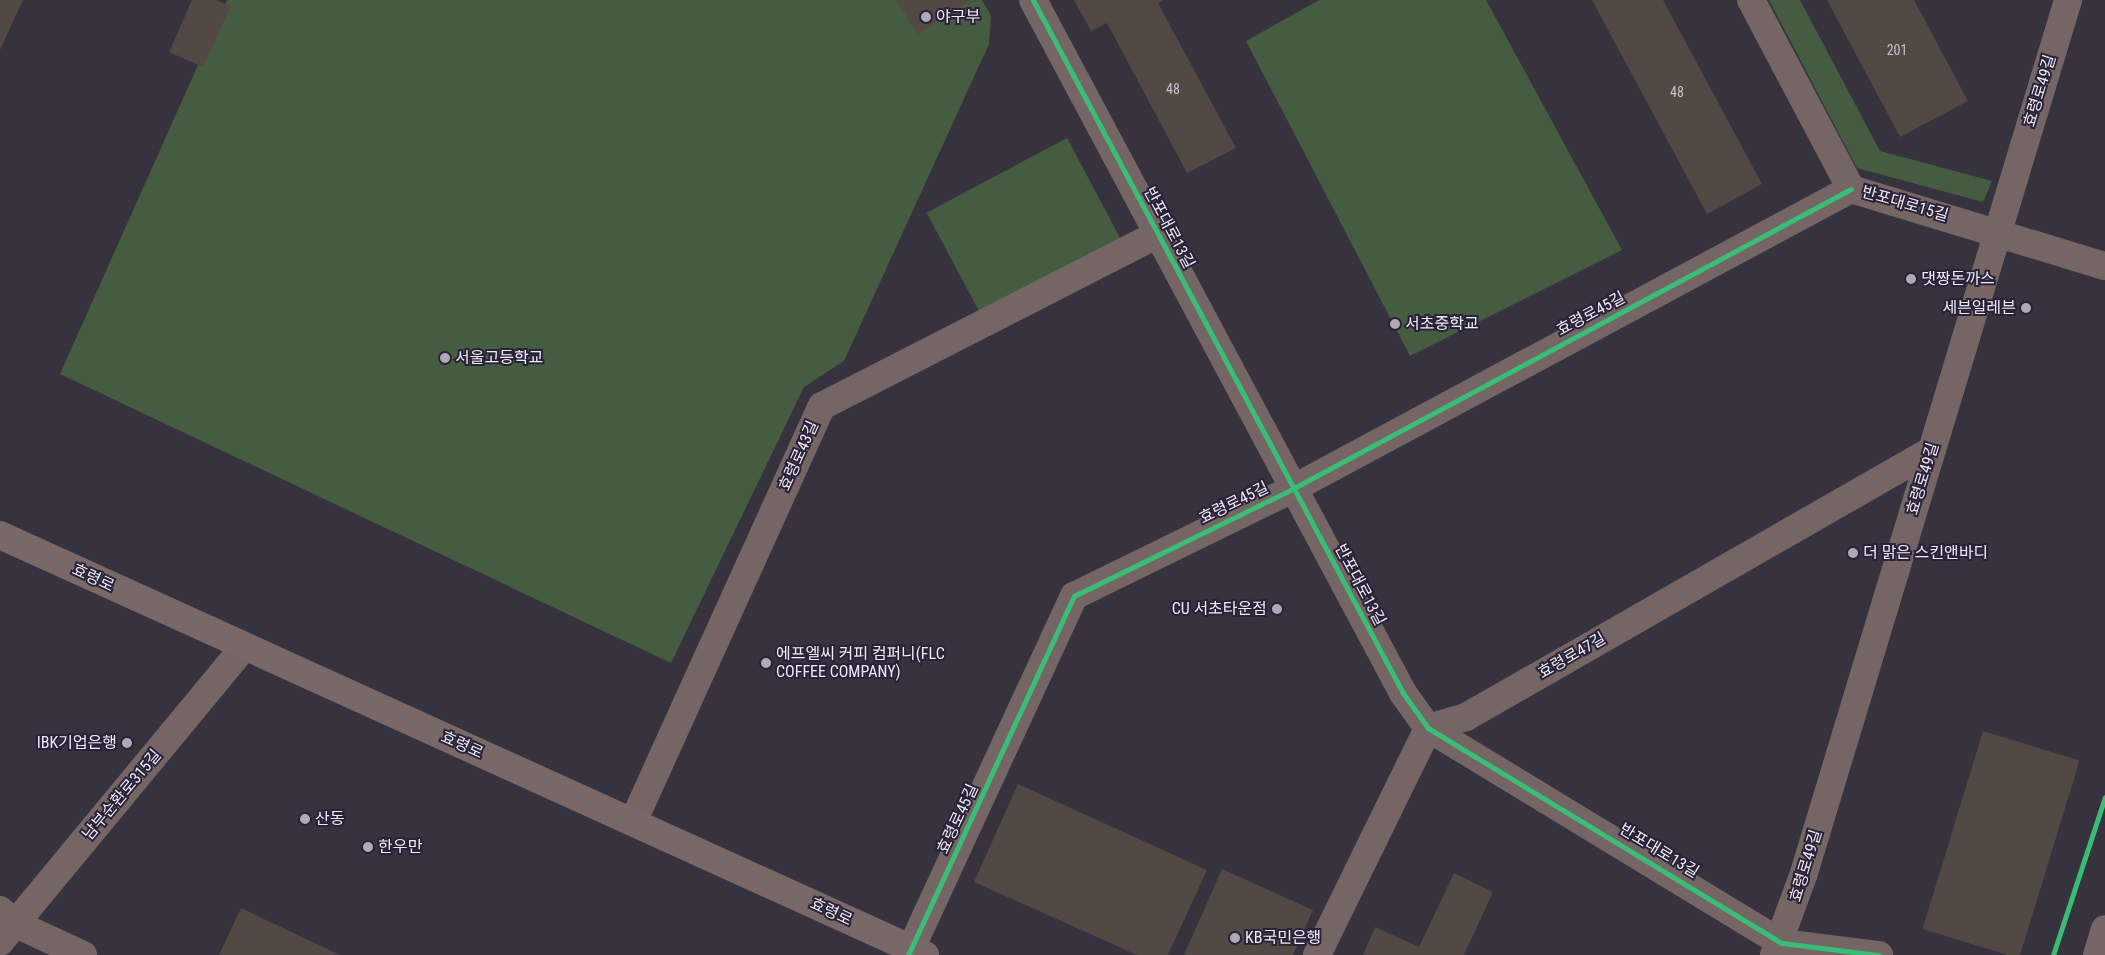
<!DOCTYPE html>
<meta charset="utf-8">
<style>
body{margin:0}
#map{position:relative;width:2105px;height:955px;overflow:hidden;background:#36323e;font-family:"Roboto Condensed","Noto Sans KR",sans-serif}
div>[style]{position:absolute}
.green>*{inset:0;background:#455c41;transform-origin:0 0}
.building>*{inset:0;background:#524844;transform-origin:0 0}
.minor>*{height:28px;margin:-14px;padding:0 14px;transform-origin:14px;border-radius:14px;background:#756565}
.secondary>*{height:28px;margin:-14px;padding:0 14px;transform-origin:14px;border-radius:14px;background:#786868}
.primary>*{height:28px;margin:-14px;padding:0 14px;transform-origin:14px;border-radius:14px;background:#776568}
.cycleway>*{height:5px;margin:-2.5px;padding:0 2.5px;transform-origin:2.5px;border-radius:2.5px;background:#3abd76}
.dots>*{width:14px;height:14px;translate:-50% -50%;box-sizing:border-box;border:2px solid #2a2338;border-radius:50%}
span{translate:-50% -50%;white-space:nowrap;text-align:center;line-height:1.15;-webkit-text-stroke:4px #2a2338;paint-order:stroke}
.number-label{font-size:14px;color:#c7c2cb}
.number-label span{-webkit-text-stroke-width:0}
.poi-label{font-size:16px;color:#eeeaf8}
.left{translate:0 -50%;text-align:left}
.right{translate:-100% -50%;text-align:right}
.street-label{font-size:16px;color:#eeeaf8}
</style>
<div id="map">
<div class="green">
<div style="clip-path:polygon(227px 0,982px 0,991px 16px,989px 44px,844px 361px,804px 387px,671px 663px,60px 374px)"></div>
<div style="clip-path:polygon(1319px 0,1486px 0,1622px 250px,1410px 356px,1246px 41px)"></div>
<div style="clip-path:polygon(1769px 0,1800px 0,1880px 151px,1992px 181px,1983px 202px,1857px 168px)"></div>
<div style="left:1067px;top:138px;width:117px;height:159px;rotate:62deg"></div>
</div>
<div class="building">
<div style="clip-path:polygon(0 0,23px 0,0 50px)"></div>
<div style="clip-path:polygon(192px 0,216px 0,231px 6px,203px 67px,169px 52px)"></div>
<div style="clip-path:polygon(896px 0,970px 0,918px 34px)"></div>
<div style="clip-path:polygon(1074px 0,1163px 0,1158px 3px,1236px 148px,1187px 173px,1107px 23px,1091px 31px)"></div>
<div style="clip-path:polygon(1592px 0,1663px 0,1762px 184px,1707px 214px)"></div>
<div style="clip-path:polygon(1827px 0,1914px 0,1968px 101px,1900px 137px)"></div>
<div style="left:1983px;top:731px;width:101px;height:207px;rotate:17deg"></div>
<div style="clip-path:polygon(1018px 784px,1207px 870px,1168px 955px,1137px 955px,974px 882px)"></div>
<div style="clip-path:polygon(1222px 869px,1313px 910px,1293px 955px,1184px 955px)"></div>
<div style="clip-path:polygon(1454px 873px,1493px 892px,1464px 955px,1363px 955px,1375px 927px,1419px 947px)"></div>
<div style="clip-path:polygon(241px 908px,340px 955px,219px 955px)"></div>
</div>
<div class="minor">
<div style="left:1033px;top:0;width:786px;rotate:61.9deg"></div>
<div style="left:1403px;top:693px;width:43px;rotate:54.5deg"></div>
<div style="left:1428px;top:728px;width:414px;rotate:31.3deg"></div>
<div style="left:1782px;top:943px;width:98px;rotate:7.1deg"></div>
<div style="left:1751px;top:0;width:214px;rotate:62.1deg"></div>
<div style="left:1851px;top:189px;width:265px;rotate:16.9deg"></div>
<div style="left:633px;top:822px;width:457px;rotate:-65.6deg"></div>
<div style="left:822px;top:406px;width:377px;rotate:-27.1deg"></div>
<div style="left:0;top:910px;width:21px;rotate:41deg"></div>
<div style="left:16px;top:924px;width:74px;rotate:24.8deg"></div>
<div style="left:0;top:942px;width:383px;rotate:-50.4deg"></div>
<div style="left:908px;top:955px;width:396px;rotate:-65.2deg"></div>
<div style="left:1074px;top:596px;width:245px;rotate:-26.1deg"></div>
<div style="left:1294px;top:488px;width:632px;rotate:-28.23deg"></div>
<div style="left:1317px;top:955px;width:253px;rotate:-63.9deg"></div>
<div style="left:1428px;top:728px;width:40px;rotate:-16deg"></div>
<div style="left:1466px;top:717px;width:537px;rotate:-29.81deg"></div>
<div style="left:1774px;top:955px;width:87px;rotate:-69.9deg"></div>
<div style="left:1804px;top:873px;width:912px;rotate:-73.17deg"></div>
</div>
<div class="secondary">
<div style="left:0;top:535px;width:1016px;rotate:24.42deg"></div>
</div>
<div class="primary">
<div style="left:2097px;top:955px;width:27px;rotate:-73deg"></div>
</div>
<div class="cycleway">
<div style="left:1033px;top:0;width:786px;rotate:61.9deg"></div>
<div style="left:1403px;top:693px;width:43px;rotate:54.5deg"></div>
<div style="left:1428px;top:728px;width:414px;rotate:31.3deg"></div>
<div style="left:1782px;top:943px;width:98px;rotate:7.1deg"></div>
<div style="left:908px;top:955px;width:396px;rotate:-65.2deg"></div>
<div style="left:1074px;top:596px;width:245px;rotate:-26.1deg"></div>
<div style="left:1294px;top:488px;width:632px;rotate:-28.23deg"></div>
<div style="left:2053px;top:955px;width:166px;rotate:-71.8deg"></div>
</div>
<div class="dots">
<div style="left:926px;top:17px;background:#aeaab7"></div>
<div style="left:1911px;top:279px;background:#aeaab7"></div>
<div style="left:2026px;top:308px;background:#aeaab7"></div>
<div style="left:1395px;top:324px;background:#aeaab7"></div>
<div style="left:445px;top:358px;background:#aeaab7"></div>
<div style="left:1853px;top:553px;background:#aeaab7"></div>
<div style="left:1277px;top:609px;background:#aeaab7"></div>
<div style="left:766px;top:663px;background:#aeaab7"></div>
<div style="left:127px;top:743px;background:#aeaab7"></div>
<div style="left:305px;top:819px;background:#aeaab7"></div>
<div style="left:368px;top:847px;background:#aeaab7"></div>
<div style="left:1235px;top:938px;background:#aeaab7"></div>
</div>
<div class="number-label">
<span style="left:1897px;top:50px">201</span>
<span style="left:1173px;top:89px">48</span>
<span style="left:1677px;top:92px">48</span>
</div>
<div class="poi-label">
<span class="left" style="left:936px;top:17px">야구부</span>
<span class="left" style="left:1921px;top:279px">댓짱돈까스</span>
<span class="right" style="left:2016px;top:308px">세븐일레븐</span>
<span class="left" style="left:1405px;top:324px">서초중학교</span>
<span class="left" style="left:455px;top:358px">서울고등학교</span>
<span class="left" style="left:1863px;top:553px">더 맑은 스킨앤바디</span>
<span class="right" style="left:1267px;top:609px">CU 서초타운점</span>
<span class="left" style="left:776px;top:663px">에프엘씨 커피 컴퍼니(FLC<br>COFFEE COMPANY)</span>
<span class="right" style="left:117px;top:743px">IBK기업은행</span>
<span class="left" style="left:315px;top:819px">산동</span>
<span class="left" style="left:378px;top:847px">한우만</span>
<span class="left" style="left:1245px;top:938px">KB국민은행</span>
</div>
<div class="street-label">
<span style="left:2040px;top:91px;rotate:-73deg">효령로49길</span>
<span style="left:1905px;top:204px;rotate:16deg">반포대로15길</span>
<span style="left:1169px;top:228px;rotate:62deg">반포대로13길</span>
<span style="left:1591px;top:314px;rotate:-28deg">효령로45길</span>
<span style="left:799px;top:456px;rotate:-66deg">효령로43길</span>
<span style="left:1923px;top:479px;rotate:-73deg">효령로49길</span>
<span style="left:1234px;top:503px;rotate:-26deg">효령로45길</span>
<span style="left:93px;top:578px;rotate:25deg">효령로</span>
<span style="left:1360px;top:585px;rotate:62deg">반포대로13길</span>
<span style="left:1572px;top:656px;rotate:-30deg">효령로47길</span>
<span style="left:462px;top:745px;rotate:24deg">효령로</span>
<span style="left:122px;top:795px;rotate:-50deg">남부순환로315길</span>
<span style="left:958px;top:819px;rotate:-65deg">효령로45길</span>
<span style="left:1659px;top:851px;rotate:31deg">반포대로13길</span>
<span style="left:1806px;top:866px;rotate:-73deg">효령로49길</span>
<span style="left:831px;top:912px;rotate:25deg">효령로</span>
</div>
</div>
